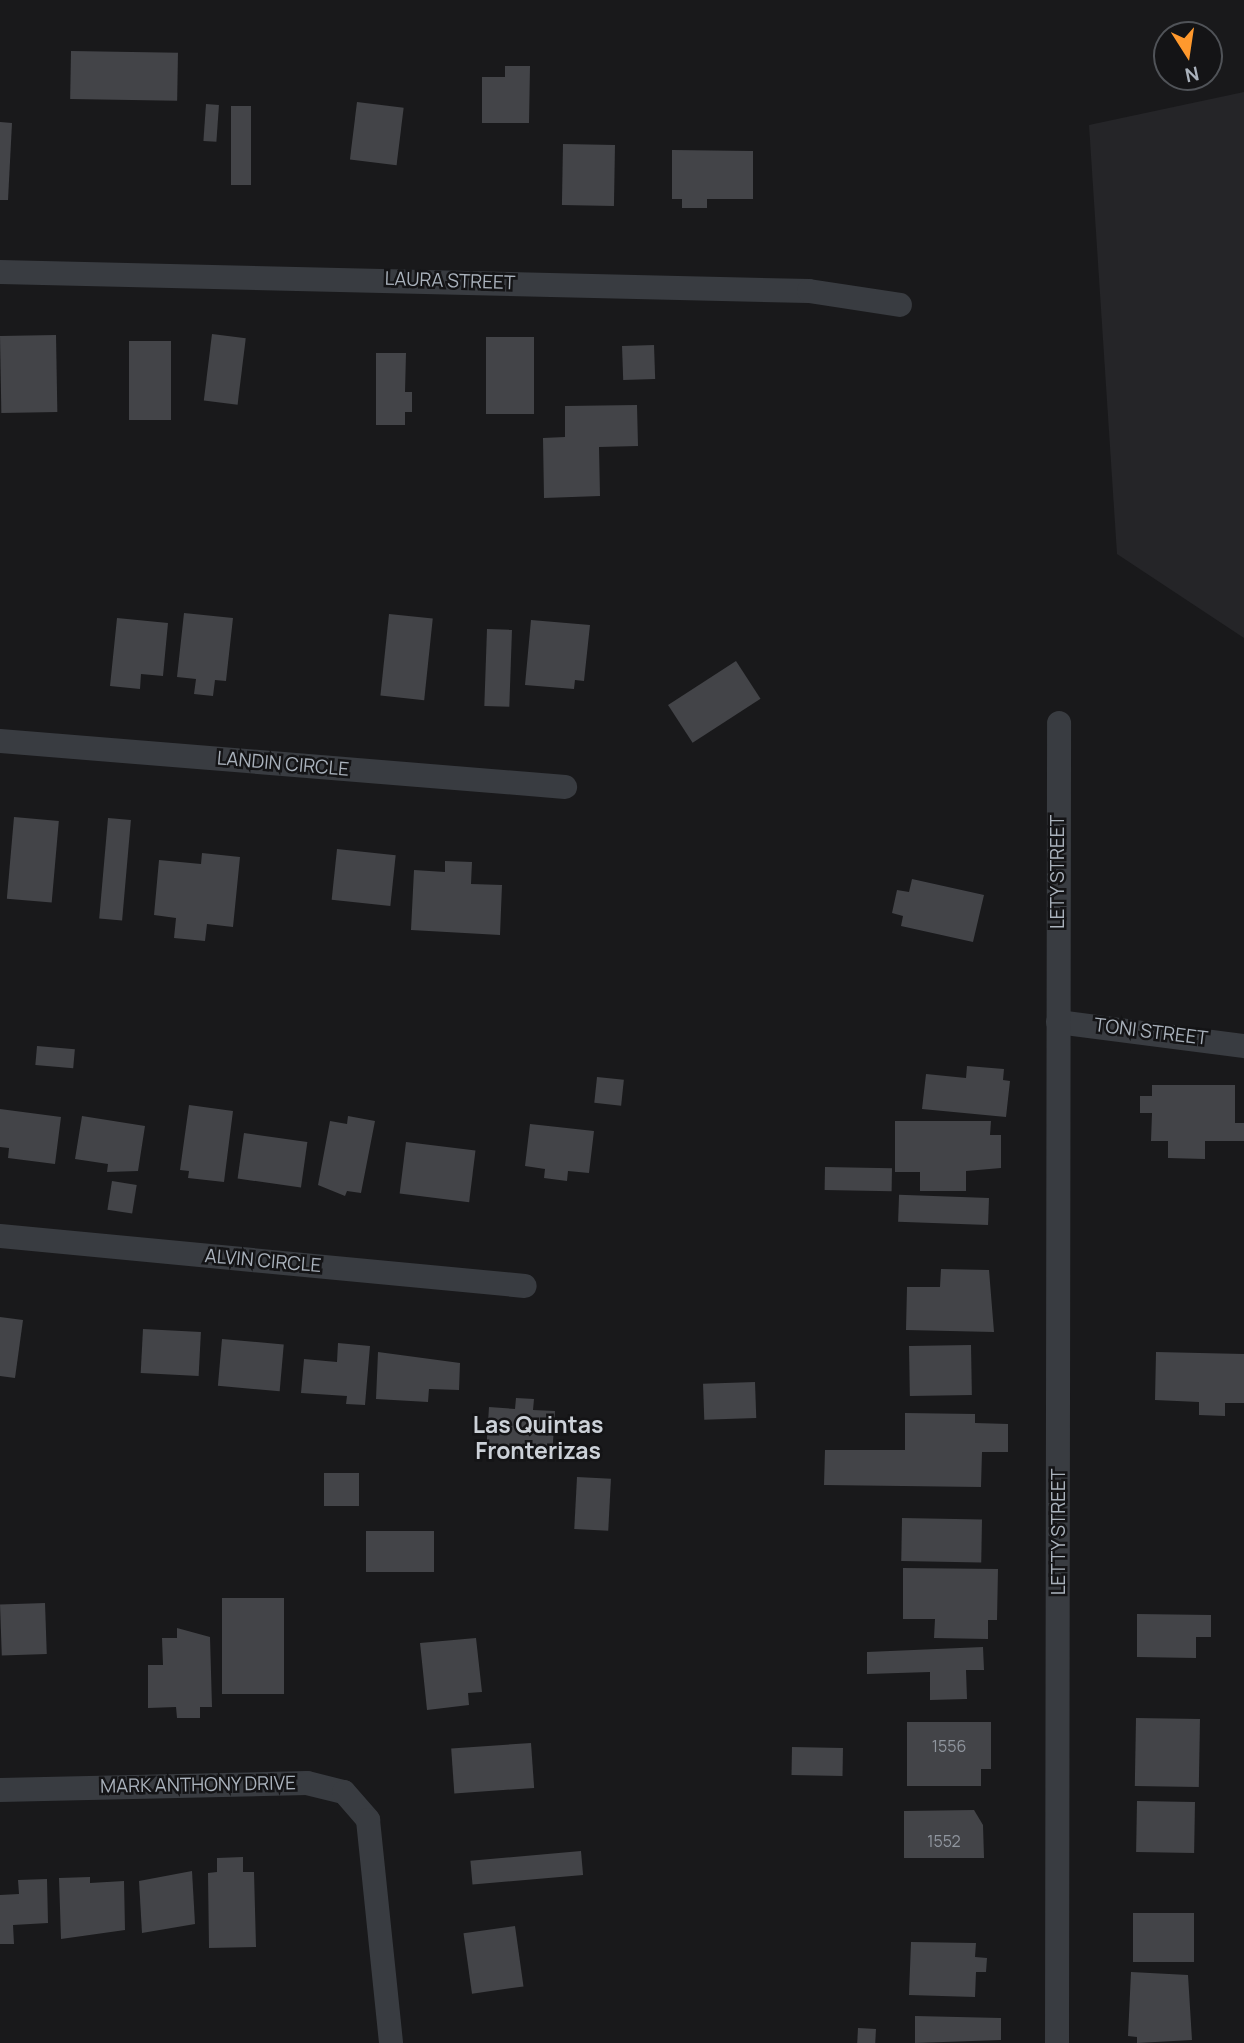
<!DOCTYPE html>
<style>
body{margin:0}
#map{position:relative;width:1244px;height:2043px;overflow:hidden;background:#19191b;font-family:Manrope,sans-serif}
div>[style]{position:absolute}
.built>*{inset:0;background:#252528}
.building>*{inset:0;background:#434448;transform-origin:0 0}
.street>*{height:24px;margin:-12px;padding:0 12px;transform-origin:12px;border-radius:12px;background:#393c41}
span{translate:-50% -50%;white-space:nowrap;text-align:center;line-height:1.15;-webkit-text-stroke:5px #141416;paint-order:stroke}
.number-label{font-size:16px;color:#90969f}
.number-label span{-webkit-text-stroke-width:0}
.street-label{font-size:19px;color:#aab2bc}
.quarter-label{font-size:23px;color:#ccd1d8;font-weight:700}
.north{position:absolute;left:1153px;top:21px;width:70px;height:70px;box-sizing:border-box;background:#141416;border:2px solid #505358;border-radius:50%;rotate:168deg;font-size:19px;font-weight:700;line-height:28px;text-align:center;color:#aab2bc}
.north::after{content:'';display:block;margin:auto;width:24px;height:32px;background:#ff992d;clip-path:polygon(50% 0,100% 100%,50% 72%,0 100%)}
</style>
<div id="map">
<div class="built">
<div style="clip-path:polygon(1244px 92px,1244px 638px,1117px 554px,1089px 125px)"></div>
</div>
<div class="building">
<div style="left:71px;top:51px;width:107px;height:48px;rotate:1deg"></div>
<div style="clip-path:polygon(505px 66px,530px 66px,529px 123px,482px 123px,482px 77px,505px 77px)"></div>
<div style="left:357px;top:102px;width:47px;height:58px;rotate:7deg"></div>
<div style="left:206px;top:104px;width:13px;height:37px;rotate:4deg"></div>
<div style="left:231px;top:106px;width:20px;height:79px"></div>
<div style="clip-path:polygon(0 122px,12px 123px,8px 200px,0 200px)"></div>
<div style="left:563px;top:144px;width:52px;height:61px;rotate:1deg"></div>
<div style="clip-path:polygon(672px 150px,753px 151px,753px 199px,707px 199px,707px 208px,682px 208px,682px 199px,672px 199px)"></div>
<div style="left:212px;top:334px;width:34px;height:67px;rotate:7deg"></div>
<div style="left:56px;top:335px;width:77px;height:56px;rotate:89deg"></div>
<div style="left:486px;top:337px;width:48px;height:77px"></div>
<div style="left:129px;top:341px;width:42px;height:79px"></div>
<div style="left:654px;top:345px;width:34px;height:32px;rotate:88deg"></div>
<div style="clip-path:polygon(376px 353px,406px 353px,405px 392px,412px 392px,412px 412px,405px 412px,405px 425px,376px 425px)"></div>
<div style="clip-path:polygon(637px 405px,638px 446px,599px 447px,600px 496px,544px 498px,543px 438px,565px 437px,565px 406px)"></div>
<div style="clip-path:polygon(184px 613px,233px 618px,226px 681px,215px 680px,213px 696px,194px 694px,196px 679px,177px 677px)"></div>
<div style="left:389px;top:614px;width:44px;height:82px;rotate:6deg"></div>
<div style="clip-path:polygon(117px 618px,168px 623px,163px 676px,141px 674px,140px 689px,110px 686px)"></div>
<div style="clip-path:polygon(531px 620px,590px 625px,584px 681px,575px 680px,574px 689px,525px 685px)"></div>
<div style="left:487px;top:629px;width:25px;height:77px;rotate:2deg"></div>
<div style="left:736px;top:661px;width:45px;height:81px;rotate:57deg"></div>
<div style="left:14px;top:817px;width:45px;height:82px;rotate:5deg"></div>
<div style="left:108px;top:818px;width:23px;height:101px;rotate:5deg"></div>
<div style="left:337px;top:849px;width:59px;height:51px;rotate:6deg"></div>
<div style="clip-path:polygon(202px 853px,240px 857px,233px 927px,207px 924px,205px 941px,174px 938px,176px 918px,154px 915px,159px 860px,201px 864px)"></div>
<div style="clip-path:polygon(445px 861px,472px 862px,471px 884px,502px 885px,500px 935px,411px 930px,414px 870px,445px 872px)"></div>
<div style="clip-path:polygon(912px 879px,984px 895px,973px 942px,901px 926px,903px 916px,892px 913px,897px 890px,909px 892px)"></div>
<div style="left:37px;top:1046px;width:38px;height:19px;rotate:5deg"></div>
<div style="clip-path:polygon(967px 1066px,1004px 1069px,1003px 1080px,1010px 1081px,1006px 1117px,922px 1109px,926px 1074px,966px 1078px)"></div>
<div style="left:597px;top:1077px;width:27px;height:26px;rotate:6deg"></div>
<div style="clip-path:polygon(1152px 1085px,1235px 1085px,1235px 1123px,1244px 1123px,1244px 1141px,1205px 1141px,1205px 1159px,1168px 1158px,1168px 1141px,1151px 1141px,1152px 1113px,1140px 1113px,1140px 1096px,1152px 1096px)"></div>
<div style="clip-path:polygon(189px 1105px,233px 1111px,224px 1182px,188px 1178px,189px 1171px,180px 1170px)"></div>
<div style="clip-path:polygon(0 1109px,61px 1117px,55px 1164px,8px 1158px,9px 1148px,0 1147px)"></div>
<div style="clip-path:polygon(82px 1116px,145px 1126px,138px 1171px,107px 1172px,108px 1164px,75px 1159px)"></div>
<div style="clip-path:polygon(348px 1116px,375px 1121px,361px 1193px,347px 1191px,345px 1196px,318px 1185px,330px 1121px,347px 1124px)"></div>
<div style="clip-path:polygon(895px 1121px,991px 1121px,990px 1135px,1001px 1135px,1001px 1168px,966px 1171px,966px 1191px,920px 1191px,920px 1172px,895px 1172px)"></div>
<div style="clip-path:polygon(530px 1124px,594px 1131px,589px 1173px,568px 1171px,567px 1181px,544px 1178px,545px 1169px,525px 1166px)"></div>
<div style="left:244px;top:1133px;width:64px;height:46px;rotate:8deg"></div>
<div style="left:406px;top:1142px;width:70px;height:52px;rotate:7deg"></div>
<div style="left:825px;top:1167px;width:67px;height:23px;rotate:1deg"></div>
<div style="left:112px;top:1181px;width:25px;height:29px;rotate:9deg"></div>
<div style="left:989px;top:1198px;width:27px;height:90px;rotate:92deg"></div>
<div style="clip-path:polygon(941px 1269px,989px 1270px,994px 1332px,906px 1330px,907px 1287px,940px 1287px)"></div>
<div style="clip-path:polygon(0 1317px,23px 1320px,15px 1378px,0 1376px)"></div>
<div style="left:143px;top:1329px;width:58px;height:44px;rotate:3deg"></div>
<div style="left:222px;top:1339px;width:62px;height:47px;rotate:5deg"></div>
<div style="clip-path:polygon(338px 1343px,370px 1346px,365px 1405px,346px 1404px,347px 1396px,301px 1393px,304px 1359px,337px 1362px)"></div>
<div style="left:971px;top:1345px;width:50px;height:62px;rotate:89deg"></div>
<div style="clip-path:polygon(378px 1352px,460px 1363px,459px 1390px,429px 1389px,428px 1402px,376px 1399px)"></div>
<div style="clip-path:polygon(1156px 1352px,1244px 1354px,1244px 1403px,1225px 1403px,1225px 1416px,1199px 1415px,1199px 1402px,1155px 1400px)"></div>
<div style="left:755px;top:1382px;width:36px;height:52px;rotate:88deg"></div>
<div style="clip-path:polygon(516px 1398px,534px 1399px,533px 1410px,555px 1411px,552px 1457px,486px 1453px,489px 1407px,515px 1409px)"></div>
<div style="clip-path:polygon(905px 1413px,975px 1414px,975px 1423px,1008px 1424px,1008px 1452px,982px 1452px,981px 1487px,824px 1485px,825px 1450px,905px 1450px)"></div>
<div style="left:324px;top:1473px;width:35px;height:33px"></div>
<div style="left:577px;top:1477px;width:34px;height:52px;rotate:3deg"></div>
<div style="left:902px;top:1518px;width:80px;height:43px;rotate:1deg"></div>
<div style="left:366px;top:1531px;width:68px;height:41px"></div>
<div style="clip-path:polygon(903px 1568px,998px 1569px,997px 1620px,988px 1620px,988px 1639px,934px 1638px,935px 1619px,903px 1619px)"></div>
<div style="left:222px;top:1598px;width:62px;height:96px"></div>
<div style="left:45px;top:1603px;width:51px;height:45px;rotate:88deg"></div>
<div style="clip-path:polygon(1137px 1614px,1211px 1615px,1211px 1637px,1196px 1637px,1196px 1658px,1137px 1657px)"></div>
<div style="clip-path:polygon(177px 1628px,210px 1637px,212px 1707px,200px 1707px,200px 1718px,177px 1718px,176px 1707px,148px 1708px,148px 1665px,163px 1665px,162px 1638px,177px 1638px)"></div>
<div style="clip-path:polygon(476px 1638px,482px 1692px,468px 1693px,469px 1705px,427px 1710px,420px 1643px)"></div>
<div style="clip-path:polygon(983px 1647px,984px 1670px,966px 1670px,967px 1699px,930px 1700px,930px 1672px,867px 1674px,867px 1652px)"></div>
<div style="left:1136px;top:1718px;width:64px;height:68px;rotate:1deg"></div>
<div style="clip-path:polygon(907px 1722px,991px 1722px,991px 1769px,981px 1769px,981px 1786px,907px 1786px)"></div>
<div style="left:531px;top:1743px;width:45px;height:80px;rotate:86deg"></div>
<div style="left:792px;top:1747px;width:51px;height:28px;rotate:1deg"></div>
<div style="left:1137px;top:1801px;width:58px;height:51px;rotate:1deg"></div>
<div style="clip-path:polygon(974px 1810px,983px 1825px,984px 1858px,904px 1858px,904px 1811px)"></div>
<div style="left:581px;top:1851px;width:24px;height:111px;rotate:85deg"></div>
<div style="clip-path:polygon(243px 1857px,243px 1872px,254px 1872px,256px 1947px,209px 1948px,208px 1873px,217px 1872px,217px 1858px)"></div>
<div style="clip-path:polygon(192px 1871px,195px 1924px,142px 1933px,139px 1881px)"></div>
<div style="clip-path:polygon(90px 1877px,90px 1883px,124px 1881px,125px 1930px,61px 1939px,59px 1878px)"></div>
<div style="clip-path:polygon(47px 1879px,48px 1923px,13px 1925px,14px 1944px,0 1944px,0 1895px,19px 1894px,18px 1880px)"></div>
<div style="left:1133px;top:1913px;width:61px;height:49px"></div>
<div style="left:515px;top:1926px;width:61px;height:52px;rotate:82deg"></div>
<div style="clip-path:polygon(911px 1942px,976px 1943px,975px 1957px,987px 1958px,986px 1972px,976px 1972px,975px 1997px,909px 1995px)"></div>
<div style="clip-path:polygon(1131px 1972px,1188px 1975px,1192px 2040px,1137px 2043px,1137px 2037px,1128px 2036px)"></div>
<div style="clip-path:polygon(915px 2016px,1001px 2018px,1001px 2040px,915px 2043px)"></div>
<div style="left:858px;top:2028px;width:18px;height:15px;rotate:3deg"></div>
</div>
<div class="street">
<div style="left:0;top:272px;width:809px;rotate:1.35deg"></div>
<div style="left:809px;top:291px;width:92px;rotate:8.7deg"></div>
<div style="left:0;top:741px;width:567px;rotate:4.65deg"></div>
<div style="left:1058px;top:1022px;width:188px;rotate:7.4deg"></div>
<div style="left:0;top:1236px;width:527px;rotate:5.44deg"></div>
<div style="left:0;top:1790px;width:307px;rotate:-1.3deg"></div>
<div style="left:307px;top:1783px;width:38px;rotate:14deg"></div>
<div style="left:344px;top:1792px;width:37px;rotate:49deg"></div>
<div style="left:368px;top:1820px;width:224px;rotate:84.1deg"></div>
<div style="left:1057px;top:2043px;width:1320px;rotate:-89.91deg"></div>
</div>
<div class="number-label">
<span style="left:949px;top:1746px">1556</span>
<span style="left:944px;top:1841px">1552</span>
</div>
<div class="street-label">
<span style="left:450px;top:281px;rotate:2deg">LAURA STREET</span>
<span style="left:283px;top:764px;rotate:5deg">LANDIN CIRCLE</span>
<span style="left:1058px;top:872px;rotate:-90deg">LETY STREET</span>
<span style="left:1151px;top:1032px;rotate:7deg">TONI STREET</span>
<span style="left:263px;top:1261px;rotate:5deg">ALVIN CIRCLE</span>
<span style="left:1059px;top:1532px;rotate:-90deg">LETTY STREET</span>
<span style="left:198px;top:1785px;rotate:-1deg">MARK ANTHONY DRIVE</span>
</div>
<div class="quarter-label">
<span style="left:538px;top:1437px">Las Quintas<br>Fronterizas</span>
</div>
<div class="north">N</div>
</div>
